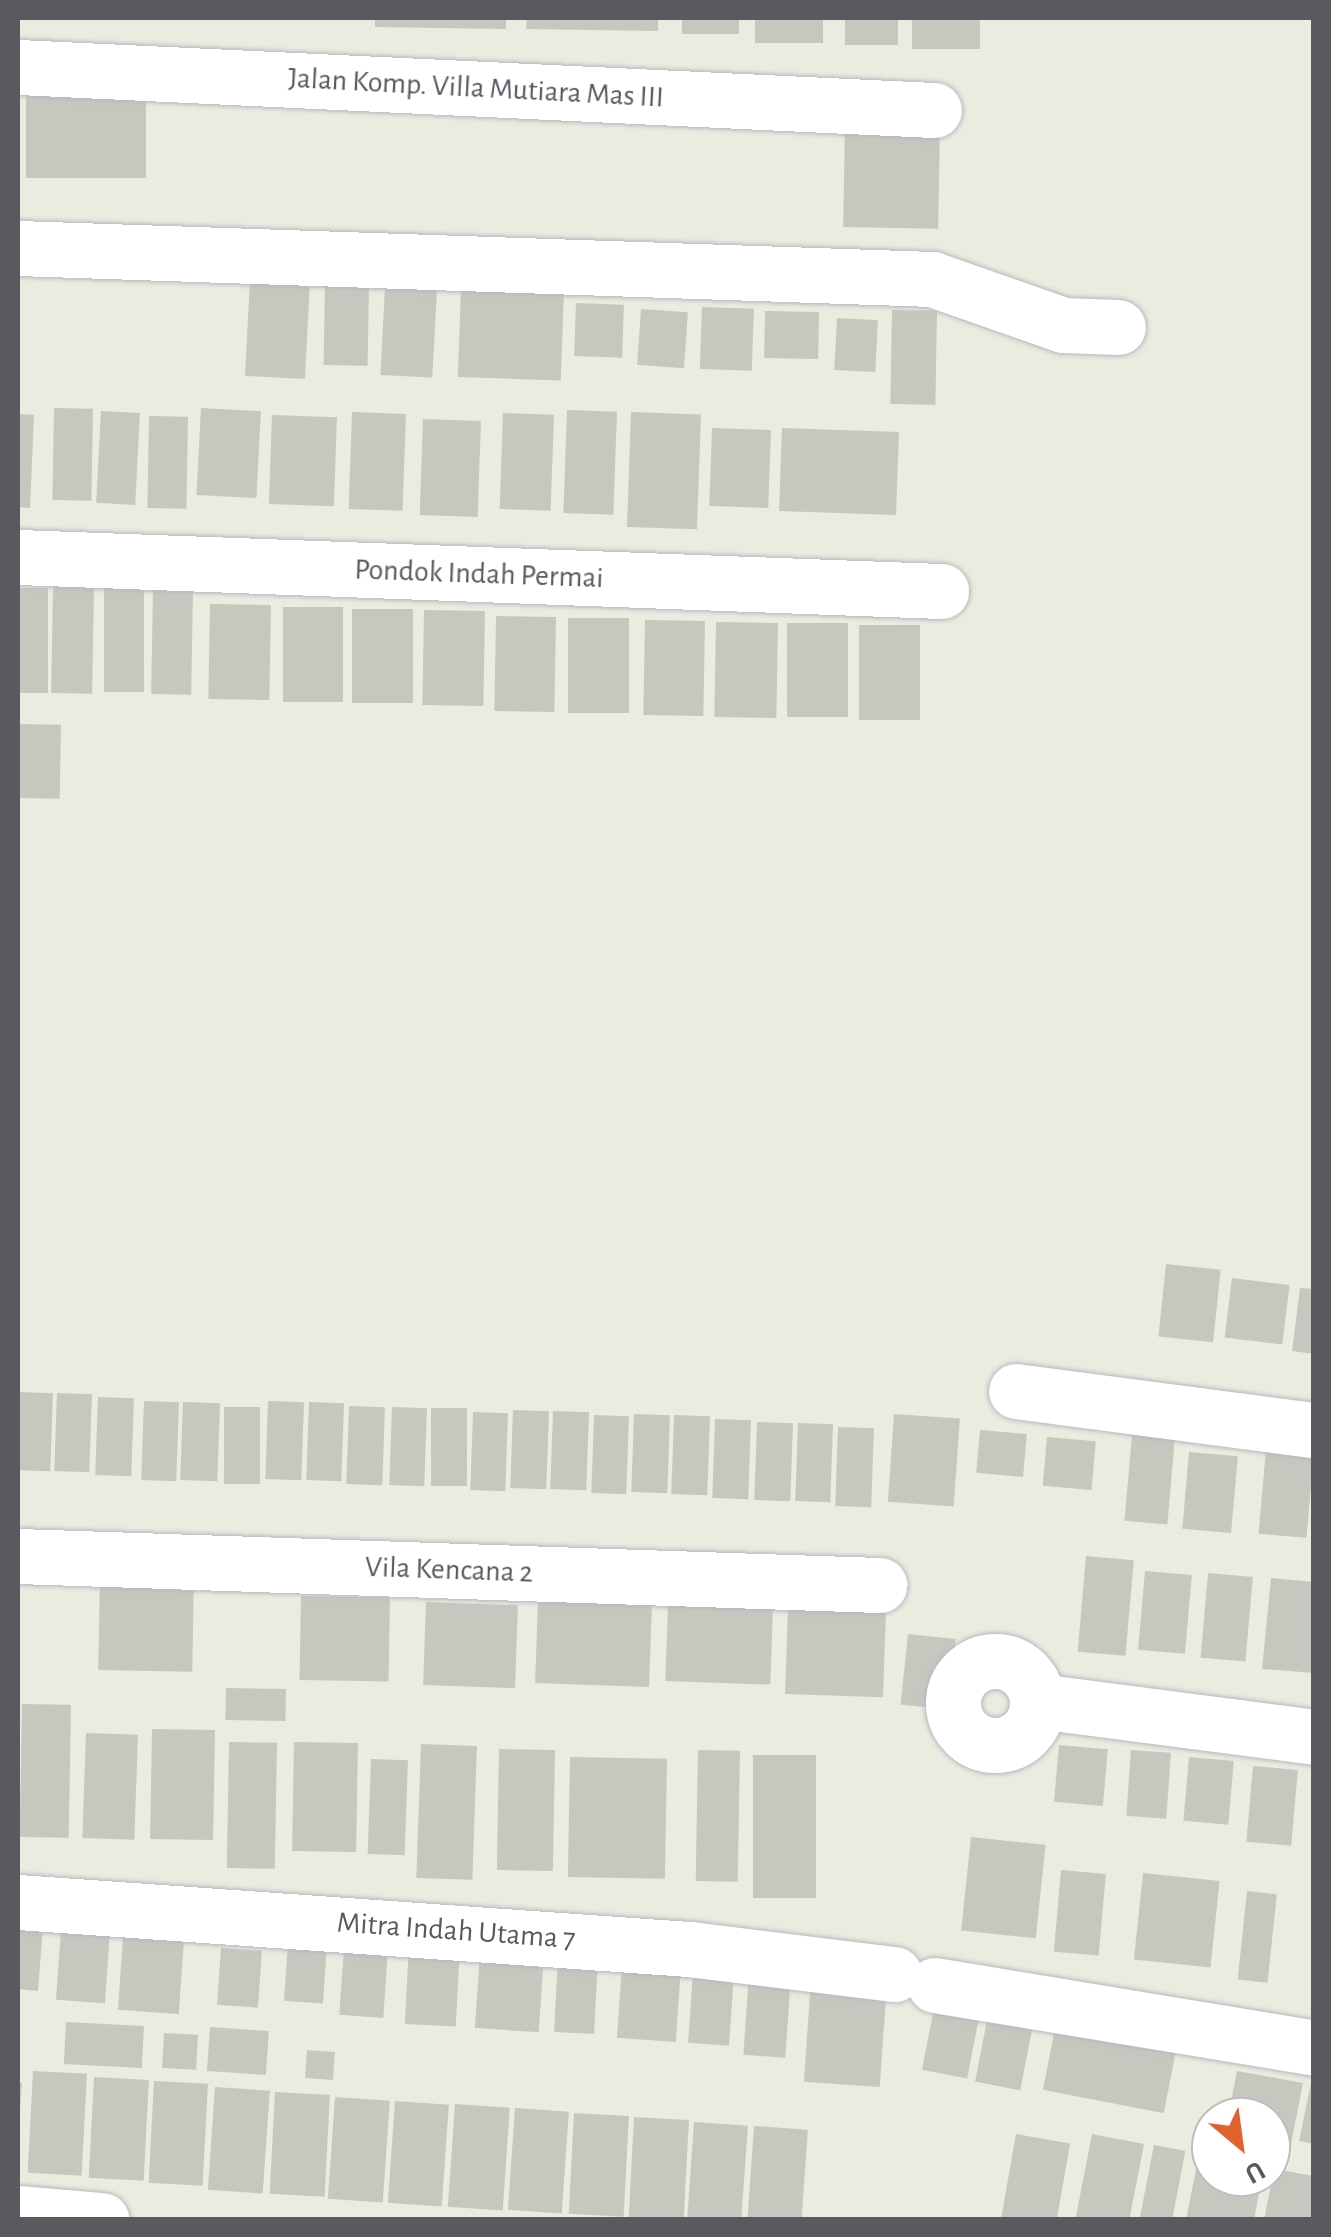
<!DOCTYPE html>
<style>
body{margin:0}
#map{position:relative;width:1331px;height:2237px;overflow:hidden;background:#ebebe0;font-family:"Alegreya Sans",sans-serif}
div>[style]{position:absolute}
.building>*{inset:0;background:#c8c7bf;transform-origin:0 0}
.roads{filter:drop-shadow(0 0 2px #b8b8be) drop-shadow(0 0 2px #b8b8be)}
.minor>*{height:55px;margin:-27.5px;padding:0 27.5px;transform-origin:27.5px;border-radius:27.5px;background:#fff}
.minor>.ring{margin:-27.5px;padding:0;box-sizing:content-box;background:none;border:55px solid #fff;border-radius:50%}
span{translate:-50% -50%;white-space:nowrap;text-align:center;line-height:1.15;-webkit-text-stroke:8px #fff;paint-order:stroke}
.street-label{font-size:30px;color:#595a60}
.frame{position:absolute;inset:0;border:20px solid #595a60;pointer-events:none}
.north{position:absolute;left:1191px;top:2097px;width:100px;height:100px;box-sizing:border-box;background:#fff;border:2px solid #bdbdbf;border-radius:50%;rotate:151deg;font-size:28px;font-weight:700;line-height:40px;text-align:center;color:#595a60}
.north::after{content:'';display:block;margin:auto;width:35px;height:45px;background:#e2622f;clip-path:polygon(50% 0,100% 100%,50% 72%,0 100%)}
</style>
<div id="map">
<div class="building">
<div style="clip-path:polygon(375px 18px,506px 18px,506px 29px,375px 27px)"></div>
<div style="clip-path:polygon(527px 18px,658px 18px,658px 31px,526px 29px)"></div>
<div style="left:682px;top:18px;width:57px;height:16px"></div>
<div style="left:755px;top:18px;width:68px;height:25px"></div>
<div style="left:845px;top:18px;width:53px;height:27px"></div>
<div style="left:912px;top:18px;width:68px;height:31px"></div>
<div style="left:26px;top:90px;width:120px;height:88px"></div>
<div style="left:845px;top:123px;width:95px;height:104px;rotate:1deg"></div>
<div style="left:251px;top:261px;width:60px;height:115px;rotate:3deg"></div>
<div style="left:325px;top:283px;width:44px;height:82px;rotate:1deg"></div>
<div style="left:385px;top:287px;width:52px;height:88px;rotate:3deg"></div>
<div style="left:461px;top:287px;width:103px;height:90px;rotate:2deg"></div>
<div style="left:576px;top:303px;width:48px;height:53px;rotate:2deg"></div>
<div style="left:702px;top:307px;width:52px;height:62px;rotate:2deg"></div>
<div style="left:641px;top:309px;width:47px;height:56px;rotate:4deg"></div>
<div style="left:892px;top:310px;width:45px;height:94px;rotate:1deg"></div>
<div style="left:765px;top:311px;width:54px;height:47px;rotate:1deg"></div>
<div style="left:837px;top:318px;width:41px;height:52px;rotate:3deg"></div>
<div style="left:54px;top:408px;width:39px;height:92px;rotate:1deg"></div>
<div style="left:201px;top:408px;width:60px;height:87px;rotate:3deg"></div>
<div style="left:567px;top:410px;width:50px;height:103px;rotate:2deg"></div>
<div style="left:101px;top:411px;width:39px;height:92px;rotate:3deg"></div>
<div style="left:352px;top:412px;width:54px;height:97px;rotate:2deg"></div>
<div style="left:631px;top:412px;width:70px;height:115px;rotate:2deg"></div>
<div style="left:503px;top:413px;width:51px;height:96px;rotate:2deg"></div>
<div style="clip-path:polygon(18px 414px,34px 415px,30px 508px,18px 507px)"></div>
<div style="left:272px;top:415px;width:65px;height:89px;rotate:2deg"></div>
<div style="left:149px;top:416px;width:39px;height:92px;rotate:1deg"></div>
<div style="left:423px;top:419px;width:58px;height:96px;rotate:2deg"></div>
<div style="left:712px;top:428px;width:59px;height:78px;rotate:2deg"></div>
<div style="left:782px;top:428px;width:117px;height:83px;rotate:2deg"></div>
<div style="left:53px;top:587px;width:41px;height:106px;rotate:1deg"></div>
<div style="left:104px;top:587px;width:40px;height:105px"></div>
<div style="left:18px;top:588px;width:30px;height:105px"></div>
<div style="left:153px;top:589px;width:40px;height:105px;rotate:1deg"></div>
<div style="left:210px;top:604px;width:61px;height:95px;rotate:1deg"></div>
<div style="left:283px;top:607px;width:60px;height:95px"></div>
<div style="left:352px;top:609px;width:61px;height:94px"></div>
<div style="left:424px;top:610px;width:61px;height:95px;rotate:1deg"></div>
<div style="left:496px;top:616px;width:60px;height:95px;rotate:1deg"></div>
<div style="left:568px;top:618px;width:61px;height:95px"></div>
<div style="left:645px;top:620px;width:60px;height:95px;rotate:1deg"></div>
<div style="left:716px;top:622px;width:62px;height:95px;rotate:1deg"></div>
<div style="left:787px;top:623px;width:61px;height:94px"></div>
<div style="left:859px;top:625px;width:61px;height:95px"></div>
<div style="left:18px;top:724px;width:43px;height:74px;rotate:1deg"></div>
<div style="left:1166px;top:1264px;width:55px;height:73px;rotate:6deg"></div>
<div style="left:1232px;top:1278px;width:58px;height:60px;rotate:7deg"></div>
<div style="clip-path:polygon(1300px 1288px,1314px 1289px,1314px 1354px,1292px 1351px)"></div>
<div style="left:18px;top:1392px;width:35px;height:78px;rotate:2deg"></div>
<div style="left:57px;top:1393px;width:35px;height:78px;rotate:2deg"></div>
<div style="left:98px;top:1397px;width:36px;height:78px;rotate:2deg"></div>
<div style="left:144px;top:1401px;width:35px;height:79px;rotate:2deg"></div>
<div style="left:268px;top:1401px;width:36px;height:78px;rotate:2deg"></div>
<div style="left:183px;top:1402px;width:37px;height:78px;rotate:2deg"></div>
<div style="left:309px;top:1402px;width:35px;height:78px;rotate:2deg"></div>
<div style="left:349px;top:1406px;width:36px;height:78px;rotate:2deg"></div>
<div style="left:224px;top:1407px;width:36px;height:77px"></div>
<div style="left:392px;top:1407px;width:35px;height:78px;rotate:2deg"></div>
<div style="left:431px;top:1408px;width:36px;height:78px"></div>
<div style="left:513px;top:1410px;width:36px;height:78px;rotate:2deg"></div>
<div style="left:553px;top:1411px;width:36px;height:78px;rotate:2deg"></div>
<div style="left:473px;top:1412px;width:35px;height:78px;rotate:2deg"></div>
<div style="left:634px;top:1414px;width:36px;height:78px;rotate:2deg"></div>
<div style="left:894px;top:1414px;width:66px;height:88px;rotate:4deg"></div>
<div style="left:594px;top:1415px;width:35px;height:78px;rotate:2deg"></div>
<div style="left:674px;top:1415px;width:36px;height:79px;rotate:2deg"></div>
<div style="left:715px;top:1419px;width:36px;height:79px;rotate:2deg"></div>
<div style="left:757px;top:1422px;width:36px;height:78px;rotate:2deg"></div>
<div style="left:798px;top:1423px;width:35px;height:78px;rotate:2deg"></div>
<div style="left:838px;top:1427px;width:36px;height:79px;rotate:2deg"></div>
<div style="left:980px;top:1430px;width:47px;height:43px;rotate:5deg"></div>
<div style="left:1132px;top:1435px;width:43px;height:86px;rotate:5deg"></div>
<div style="left:1047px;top:1437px;width:49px;height:49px;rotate:5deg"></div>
<div style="left:1266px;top:1449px;width:48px;height:85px;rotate:5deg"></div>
<div style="left:1189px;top:1452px;width:49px;height:77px;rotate:5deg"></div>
<div style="left:1086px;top:1556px;width:48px;height:96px;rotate:5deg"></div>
<div style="left:1145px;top:1571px;width:47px;height:79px;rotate:5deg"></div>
<div style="left:100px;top:1572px;width:94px;height:98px;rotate:1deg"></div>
<div style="left:1208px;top:1573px;width:45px;height:85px;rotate:5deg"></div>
<div style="clip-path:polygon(1271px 1578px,1314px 1582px,1314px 1673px,1262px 1669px)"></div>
<div style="left:301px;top:1596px;width:89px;height:84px;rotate:1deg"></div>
<div style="left:538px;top:1600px;width:114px;height:83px;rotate:2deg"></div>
<div style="left:426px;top:1602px;width:92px;height:83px;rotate:2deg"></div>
<div style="left:668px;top:1605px;width:105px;height:76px;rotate:2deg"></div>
<div style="left:788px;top:1609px;width:98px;height:85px;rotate:2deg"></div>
<div style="left:908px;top:1634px;width:48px;height:71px;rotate:6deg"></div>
<div style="left:226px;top:1688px;width:60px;height:32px;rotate:1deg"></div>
<div style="left:22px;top:1704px;width:49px;height:133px;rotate:1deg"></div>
<div style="left:152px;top:1729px;width:63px;height:110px;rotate:1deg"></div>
<div style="left:86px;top:1733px;width:52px;height:105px;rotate:2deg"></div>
<div style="left:229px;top:1742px;width:48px;height:126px;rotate:1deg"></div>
<div style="left:294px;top:1742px;width:64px;height:109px;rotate:1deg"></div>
<div style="left:421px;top:1744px;width:56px;height:134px;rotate:2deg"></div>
<div style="left:1059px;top:1745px;width:49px;height:57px;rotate:5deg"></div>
<div style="left:499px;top:1749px;width:56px;height:121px;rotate:1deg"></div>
<div style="left:698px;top:1750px;width:42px;height:131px;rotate:1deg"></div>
<div style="left:1131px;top:1750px;width:40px;height:66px;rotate:4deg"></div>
<div style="left:753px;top:1755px;width:63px;height:143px"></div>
<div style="left:570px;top:1757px;width:97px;height:120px;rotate:1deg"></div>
<div style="left:1189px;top:1757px;width:45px;height:64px;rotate:5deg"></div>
<div style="left:371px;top:1759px;width:37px;height:95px;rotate:2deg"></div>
<div style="left:1253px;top:1766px;width:45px;height:76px;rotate:5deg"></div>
<div style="left:971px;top:1837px;width:75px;height:94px;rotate:6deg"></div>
<div style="left:1061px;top:1870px;width:45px;height:82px;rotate:5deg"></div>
<div style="left:1143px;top:1873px;width:77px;height:87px;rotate:6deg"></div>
<div style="left:1247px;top:1891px;width:30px;height:89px;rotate:6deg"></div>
<div style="clip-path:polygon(18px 1923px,43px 1925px,38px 1991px,18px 1989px)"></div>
<div style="left:124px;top:1923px;width:61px;height:87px;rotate:4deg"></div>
<div style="left:61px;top:1929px;width:49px;height:71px;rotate:4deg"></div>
<div style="left:288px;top:1943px;width:39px;height:58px;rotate:4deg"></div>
<div style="left:409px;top:1944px;width:51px;height:80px;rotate:3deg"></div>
<div style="left:221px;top:1948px;width:41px;height:57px;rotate:4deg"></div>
<div style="left:344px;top:1948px;width:44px;height:67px;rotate:4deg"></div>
<div style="left:480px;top:1954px;width:64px;height:74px;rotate:4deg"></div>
<div style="left:558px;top:1957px;width:40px;height:75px;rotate:3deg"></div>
<div style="left:694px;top:1958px;width:41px;height:85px;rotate:4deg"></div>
<div style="left:622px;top:1965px;width:59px;height:73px;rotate:4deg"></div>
<div style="left:749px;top:1974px;width:42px;height:81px;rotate:4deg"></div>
<div style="left:811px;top:1980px;width:76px;height:102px;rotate:4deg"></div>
<div style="left:990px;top:2005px;width:46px;height:78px;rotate:11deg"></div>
<div style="left:934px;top:2008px;width:46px;height:63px;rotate:11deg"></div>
<div style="left:66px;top:2022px;width:78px;height:42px;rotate:3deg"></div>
<div style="left:1056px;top:2023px;width:123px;height:68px;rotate:11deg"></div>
<div style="left:210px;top:2027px;width:59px;height:44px;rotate:4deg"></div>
<div style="left:164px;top:2033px;width:34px;height:35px;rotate:3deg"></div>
<div style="left:307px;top:2050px;width:28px;height:28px;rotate:4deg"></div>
<div style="left:33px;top:2071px;width:54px;height:102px;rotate:3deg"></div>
<div style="clip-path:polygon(1237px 2071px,1303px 2083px,1291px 2144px,1271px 2140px,1271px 2117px,1228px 2117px)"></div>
<div style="left:94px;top:2077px;width:55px;height:101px;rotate:3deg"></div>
<div style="clip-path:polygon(1312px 2078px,1314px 2078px,1314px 2144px,1299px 2141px)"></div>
<div style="left:154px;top:2081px;width:54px;height:102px;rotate:3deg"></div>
<div style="clip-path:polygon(18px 2083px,22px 2083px,20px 2110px,18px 2110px)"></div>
<div style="left:215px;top:2087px;width:55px;height:103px;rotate:4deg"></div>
<div style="left:275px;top:2092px;width:55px;height:102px;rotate:3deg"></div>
<div style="left:335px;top:2097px;width:55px;height:102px;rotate:4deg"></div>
<div style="left:395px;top:2101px;width:54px;height:102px;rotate:4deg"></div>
<div style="left:455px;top:2104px;width:55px;height:103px;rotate:4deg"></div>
<div style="left:515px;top:2108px;width:54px;height:102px;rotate:4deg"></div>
<div style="left:574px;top:2113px;width:55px;height:101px;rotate:3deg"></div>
<div style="left:634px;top:2117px;width:55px;height:102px;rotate:3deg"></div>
<div style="left:694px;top:2122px;width:54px;height:98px;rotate:4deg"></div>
<div style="left:754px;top:2126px;width:54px;height:94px;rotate:4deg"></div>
<div style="left:1016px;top:2134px;width:55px;height:88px;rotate:10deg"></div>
<div style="left:1092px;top:2134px;width:53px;height:85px;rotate:11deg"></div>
<div style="left:1154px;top:2145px;width:32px;height:76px;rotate:11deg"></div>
<div style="clip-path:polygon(1199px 2154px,1211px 2156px,1211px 2177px,1262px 2177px,1254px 2220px,1186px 2220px)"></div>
<div style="clip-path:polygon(1274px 2169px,1314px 2176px,1312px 2220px,1264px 2220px)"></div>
</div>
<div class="roads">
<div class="minor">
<div style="left:18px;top:67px;width:917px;rotate:2.69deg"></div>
<div style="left:18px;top:248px;width:915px;rotate:1.94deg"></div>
<div style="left:932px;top:279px;width:139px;rotate:19.3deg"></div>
<div style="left:1063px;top:325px;width:55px;rotate:2.1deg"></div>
<div style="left:18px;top:557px;width:924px;rotate:2.11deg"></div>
<div style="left:1016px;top:1391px;width:301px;rotate:7.5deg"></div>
<div style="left:18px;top:1556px;width:862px;rotate:1.93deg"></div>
<div class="ring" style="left:953px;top:1661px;width:29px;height:29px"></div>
<div style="left:1038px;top:1701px;width:278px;rotate:7.4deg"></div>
<div style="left:18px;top:1902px;width:673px;rotate:4.01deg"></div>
<div style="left:689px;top:1949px;width:207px;rotate:7deg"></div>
<div style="left:935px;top:1985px;width:384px;rotate:9.4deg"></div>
<div style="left:18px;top:2213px;width:84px;rotate:4.8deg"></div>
</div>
</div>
<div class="street-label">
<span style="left:476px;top:88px;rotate:3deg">Jalan Komp. Villa Mutiara Mas III</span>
<span style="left:479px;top:574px;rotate:2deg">Pondok Indah Permai</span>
<span style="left:449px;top:1570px;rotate:2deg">Vila Kencana 2</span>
<span style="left:456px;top:1931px;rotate:4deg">Mitra Indah Utama 7</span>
</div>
<div class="frame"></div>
<div class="north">U</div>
</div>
